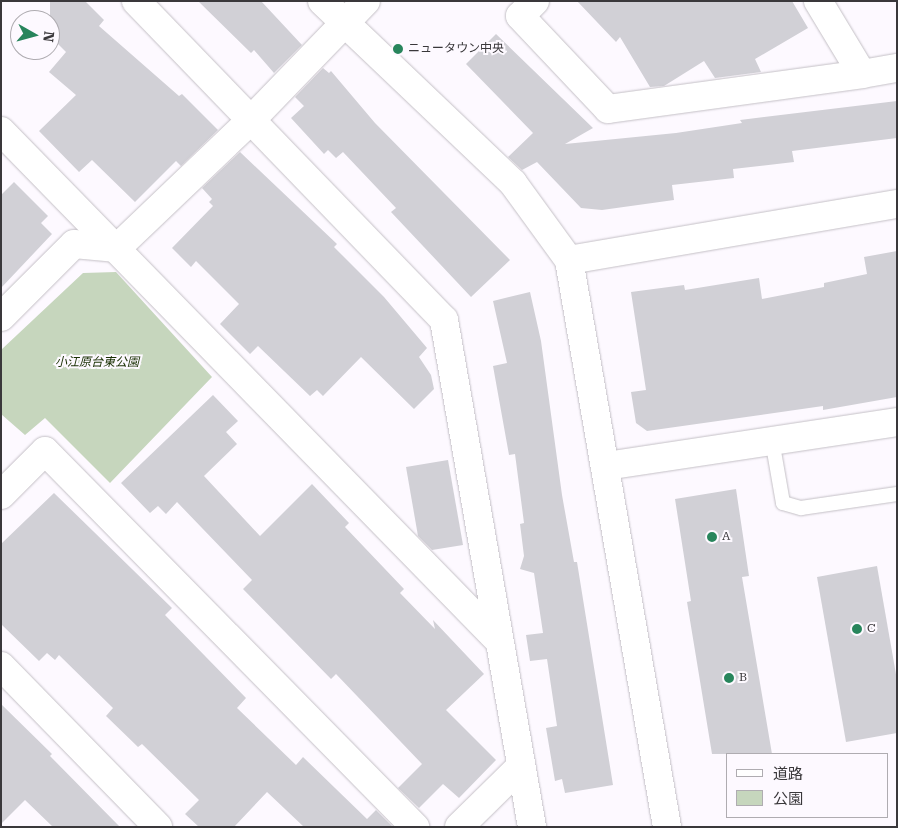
<!DOCTYPE html>
<meta charset="utf-8">
<style>
body{margin:0}
#map{position:relative;width:898px;height:828px;overflow:hidden;background:#fdf9ff;font-family:"Roboto Serif","Noto Sans JP",serif}
div>[style]{position:absolute}
.green>*{inset:0;background:#c6d6bd}
.building>*{inset:0;background:#d1d0d6}
.roads{filter:drop-shadow(0 0 1px #c4c0c6) drop-shadow(0 0 1px #c4c0c6)}
.lane>*{height:14px;margin:-7px;padding:0 7px;transform-origin:7px;border-radius:7px;background:#fff}
.street>*{height:28px;margin:-14px;padding:0 14px;transform-origin:14px;border-radius:14px;background:#fff}
.secondary>*{height:28px;margin:-14px;padding:0 14px;transform-origin:14px;border-radius:14px;background:#fff}
.dots>*{width:14px;height:14px;translate:-50% -50%;box-sizing:border-box;border:2px solid #fdf9ff;border-radius:50%}
span{translate:-50% -50%;white-space:nowrap;text-align:center;line-height:1.15;-webkit-text-stroke:4px #fdf9ff;paint-order:stroke}
.poi-label{font-size:12px;color:#3a383b}
.left{translate:0 -50%;text-align:left}
.park-label{font-size:12px;color:#193003;font-style:italic}
.frame{position:absolute;inset:0;border:2px solid #3a383b;pointer-events:none}
.legend{position:absolute;left:726px;top:753px;width:162px;height:65px;box-sizing:border-box;background:#fdf9ff;border:1px solid #afacb1;margin:0;padding:6px 9px;list-style:none;font-size:15px;color:#3a383b}
.legend li{display:flex;align-items:center;gap:10px;height:25px}
.legend b{width:25px;border:1px solid #afacb1}
.north{position:absolute;left:10px;top:10px;width:50px;height:50px;box-sizing:border-box;background:#fdf9ff;border:1px solid #afacb1;border-radius:50%;rotate:97deg;font-size:14px;font-weight:700;line-height:20px;text-align:center;color:#3a383b}
.north::after{content:'';display:block;margin:auto;width:18px;height:22px;background:#28855c;clip-path:polygon(50% 0,100% 100%,50% 72%,0 100%)}
</style>
<div id="map">
<div class="green">
<div style="clip-path:polygon(116px 272px,212px 377px,110px 483px,45px 418px,25px 435px,1px 414px,1px 350px,83px 273px)"></div>
</div>
<div class="building">
<div style="clip-path:polygon(50px 1px,85px 1px,104px 20px,99px 26px,179px 96px,182px 94px,218px 130px,181px 166px,176px 161px,135px 202px,92px 160px,79px 172px,39px 131px,76px 95px,49px 72px,66px 52px,50px 36px)"></div>
<div style="clip-path:polygon(198px 1px,261px 1px,302px 45px,274px 73px,254px 50px,251px 53px)"></div>
<div style="clip-path:polygon(577px 1px,792px 1px,808px 28px,755px 59px,761px 72px,715px 78px,704px 61px,664px 86px,650px 87px,620px 37px,616px 42px)"></div>
<div style="clip-path:polygon(496px 34px,593px 128px,565px 144px,676px 133px,742px 123px,740px 120px,897px 101px,897px 138px,792px 151px,794px 162px,733px 169px,734px 178px,672px 185px,674px 200px,602px 210px,581px 208px,537px 162px,522px 170px,508px 157px,533px 133px,466px 64px)"></div>
<div style="clip-path:polygon(323px 68px,329px 73px,331px 71px,375px 123px,510px 260px,471px 297px,391px 212px,396px 208px,343px 152px,336px 158px,328px 150px,324px 154px,291px 118px,304px 106px,295px 97px)"></div>
<div style="clip-path:polygon(240px 152px,337px 244px,334px 247px,384px 297px,427px 348px,419px 357px,431px 375px,434px 389px,414px 409px,361px 357px,323px 396px,317px 390px,310px 396px,258px 346px,250px 354px,220px 324px,239px 304px,196px 261px,191px 267px,172px 248px,213px 206px,209px 202px,212px 199px,202px 188px)"></div>
<div style="clip-path:polygon(14px 182px,48px 216px,41px 223px,52px 234px,1px 288px,1px 195px)"></div>
<div style="clip-path:polygon(897px 251px,897px 397px,823px 410px,823px 406px,647px 431px,636px 423px,631px 392px,646px 390px,631px 292px,684px 285px,685px 290px,759px 278px,762px 299px,824px 287px,824px 283px,867px 274px,864px 257px)"></div>
<div style="clip-path:polygon(530px 292px,541px 341px,562px 495px,574px 562px,577px 562px,613px 785px,565px 793px,562px 779px,555px 781px,546px 728px,557px 726px,547px 659px,530px 661px,526px 635px,543px 633px,534px 573px,520px 569px,524px 556px,520px 524px,524px 523px,515px 454px,509px 455px,493px 366px,507px 363px,493px 301px)"></div>
<div style="clip-path:polygon(213px 395px,238px 421px,226px 432px,237px 444px,204px 476px,260px 536px,312px 484px,349px 523px,345px 527px,404px 589px,400px 593px,435px 629px,433px 620px,484px 674px,446px 710px,496px 760px,459px 798px,443px 784px,419px 808px,398px 788px,422px 764px,336px 674px,331px 679px,243px 589px,252px 580px,177px 502px,166px 514px,158px 506px,150px 513px,121px 483px)"></div>
<div style="clip-path:polygon(448px 460px,463px 545px,432px 550px,418px 536px,406px 467px)"></div>
<div style="clip-path:polygon(736px 489px,749px 576px,742px 577px,772px 754px,712px 754px,687px 602px,691px 601px,675px 499px)"></div>
<div style="clip-path:polygon(54px 493px,172px 608px,165px 615px,246px 698px,237px 708px,296px 765px,303px 757px,367px 819px,376px 810px,393px 827px,304px 827px,267px 792px,234px 827px,199px 827px,185px 814px,199px 800px,142px 744px,138px 747px,106px 716px,113px 708px,59px 655px,55px 660px,47px 653px,39px 661px,1px 624px,1px 544px)"></div>
<div style="clip-path:polygon(877px 566px,897px 680px,897px 733px,846px 742px,817px 577px)"></div>
<div style="clip-path:polygon(1px 704px,52px 754px,50px 756px,120px 827px,53px 827px,25px 800px,1px 824px)"></div>
</div>
<div class="roads">
<div class="lane">
<div style="left:772px;top:440px;width:64px;rotate:80.1deg"></div>
<div style="left:783px;top:503px;width:19px;rotate:16deg"></div>
<div style="left:801px;top:508px;width:97px;rotate:-8.3deg"></div>
</div>
<div class="street">
<div style="left:136px;top:1px;width:443px;rotate:46deg"></div>
<div style="left:444px;top:320px;width:515px;rotate:80.15deg"></div>
<div style="left:535px;top:1px;width:21px;rotate:135deg"></div>
<div style="left:520px;top:16px;width:128px;rotate:46.6deg"></div>
<div style="left:608px;top:109px;width:256px;rotate:-7.8deg"></div>
<div style="left:818px;top:1px;width:85px;rotate:58.9deg"></div>
<div style="left:862px;top:74px;width:36px;rotate:-10deg"></div>
<div style="left:1px;top:131px;width:711px;rotate:45.68deg"></div>
<div style="left:1px;top:317px;width:103px;rotate:-45deg"></div>
<div style="left:74px;top:244px;width:43px;rotate:5.3deg"></div>
<div style="left:117px;top:248px;width:187px;rotate:-43.7deg"></div>
<div style="left:252px;top:119px;width:164px;rotate:-46deg"></div>
<div style="left:606px;top:466px;width:294px;rotate:-8.6deg"></div>
<div style="left:1px;top:495px;width:62px;rotate:-45deg"></div>
<div style="left:45px;top:451px;width:528px;rotate:45.46deg"></div>
<div style="left:1px;top:666px;width:225px;rotate:45.7deg"></div>
<div style="left:459px;top:827px;width:87px;rotate:-44.5deg"></div>
</div>
<div class="secondary">
<div style="left:322px;top:1px;width:264px;rotate:43.6deg"></div>
<div style="left:513px;top:183px;width:95px;rotate:54deg"></div>
<div style="left:569px;top:260px;width:575px;rotate:80.19deg"></div>
<div style="left:569px;top:260px;width:333px;rotate:-9.7deg"></div>
</div>
</div>
<div class="dots">
<div style="left:398px;top:49px;background:#28855c"></div>
<div style="left:712px;top:537px;background:#28855c"></div>
<div style="left:857px;top:629px;background:#28855c"></div>
<div style="left:729px;top:678px;background:#28855c"></div>
</div>
<div class="poi-label">
<span class="left" style="left:408px;top:49px">ニュータウン中央</span>
<span class="left" style="left:722px;top:537px">A</span>
<span class="left" style="left:867px;top:629px">C</span>
<span class="left" style="left:739px;top:678px">B</span>
</div>
<div class="park-label">
<span style="left:97px;top:363px">小江原台東公園</span>
</div>
<div class="frame"></div>
<ul class="legend">
<li><b style="height:6px;background:#fff"></b>道路</li>
<li><b style="height:14px;background:#c6d6bd"></b>公園</li>
</ul>
<div class="north">N</div>
</div>
